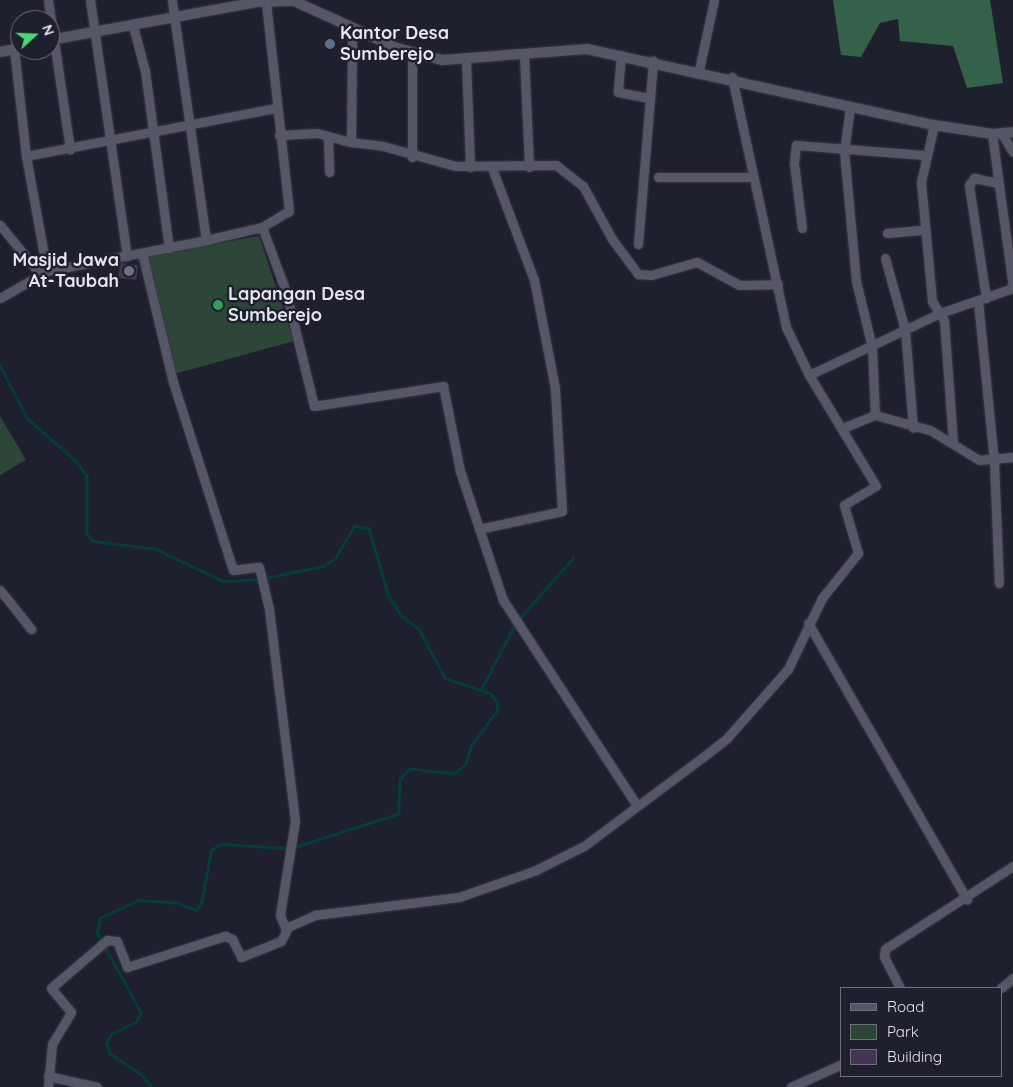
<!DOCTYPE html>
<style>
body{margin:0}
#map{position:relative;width:1013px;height:1087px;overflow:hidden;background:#1f202d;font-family:Quicksand,sans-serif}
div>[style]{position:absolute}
.green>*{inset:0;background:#2c4737}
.forest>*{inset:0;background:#336248}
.stream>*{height:2.5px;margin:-1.25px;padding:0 1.25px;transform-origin:1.25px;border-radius:1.25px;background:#033d3e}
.building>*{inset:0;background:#483358;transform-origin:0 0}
.roads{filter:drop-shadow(0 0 1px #393a45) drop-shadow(0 0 1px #393a45)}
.minor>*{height:9px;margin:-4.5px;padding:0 4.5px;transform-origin:4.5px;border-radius:4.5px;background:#555766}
.tertiary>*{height:10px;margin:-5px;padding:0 5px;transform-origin:5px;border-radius:5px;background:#555766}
.dots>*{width:14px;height:14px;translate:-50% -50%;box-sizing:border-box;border:2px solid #1f202d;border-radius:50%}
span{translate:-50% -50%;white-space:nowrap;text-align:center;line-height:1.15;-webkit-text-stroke:5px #1f202d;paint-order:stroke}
.poi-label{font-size:18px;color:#e4e5ee;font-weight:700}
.left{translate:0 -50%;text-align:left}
.right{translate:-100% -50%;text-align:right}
.legend{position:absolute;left:840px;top:987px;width:162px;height:90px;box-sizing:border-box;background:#1f202d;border:1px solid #6e6f7a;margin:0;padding:6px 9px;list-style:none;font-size:15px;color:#e4e5ee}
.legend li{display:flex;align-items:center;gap:10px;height:25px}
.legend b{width:25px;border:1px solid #6e6f7a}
.north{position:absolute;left:10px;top:10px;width:50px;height:50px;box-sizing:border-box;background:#1f202d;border:1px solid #6e6f7a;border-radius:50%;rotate:70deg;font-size:14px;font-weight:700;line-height:20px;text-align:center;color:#e4e5ee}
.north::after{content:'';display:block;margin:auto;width:18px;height:22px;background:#4cd677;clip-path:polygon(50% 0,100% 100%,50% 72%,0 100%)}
</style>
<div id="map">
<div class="green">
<div style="clip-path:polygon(259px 236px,294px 341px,174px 374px,147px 256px)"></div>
<div style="clip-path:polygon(0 416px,26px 460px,0 475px)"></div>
</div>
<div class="forest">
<div style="clip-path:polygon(833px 0,990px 0,1003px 83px,967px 88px,953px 46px,900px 41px,898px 19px,880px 23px,861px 57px,841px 55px)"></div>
</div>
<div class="stream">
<div style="left:0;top:365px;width:59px;rotate:63deg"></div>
<div style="left:27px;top:418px;width:65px;rotate:41.3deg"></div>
<div style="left:76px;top:461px;width:19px;rotate:54deg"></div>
<div style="left:87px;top:476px;width:57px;rotate:90deg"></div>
<div style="left:87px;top:533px;width:10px;rotate:53deg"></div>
<div style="left:93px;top:541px;width:64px;rotate:7.2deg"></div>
<div style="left:156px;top:549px;width:74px;rotate:25.5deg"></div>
<div style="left:223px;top:581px;width:37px;rotate:-3deg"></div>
<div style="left:265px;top:578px;width:59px;rotate:-11.7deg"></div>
<div style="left:323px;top:566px;width:14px;rotate:-34deg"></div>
<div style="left:335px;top:558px;width:37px;rotate:-59deg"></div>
<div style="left:354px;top:526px;width:15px;rotate:8deg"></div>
<div style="left:369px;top:528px;width:69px;rotate:73.9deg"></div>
<div style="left:388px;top:594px;width:26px;rotate:58deg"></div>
<div style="left:402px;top:616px;width:21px;rotate:37deg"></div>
<div style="left:419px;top:629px;width:55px;rotate:62deg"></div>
<div style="left:445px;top:678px;width:47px;rotate:18.4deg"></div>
<div style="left:490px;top:693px;width:11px;rotate:49deg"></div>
<div style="left:497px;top:701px;width:9px;rotate:84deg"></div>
<div style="left:498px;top:710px;width:44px;rotate:126.6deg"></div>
<div style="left:472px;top:745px;width:20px;rotate:108deg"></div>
<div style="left:466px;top:764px;width:15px;rotate:138deg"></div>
<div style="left:455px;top:774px;width:45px;rotate:-173.7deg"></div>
<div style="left:410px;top:769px;width:14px;rotate:135deg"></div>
<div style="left:400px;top:779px;width:35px;rotate:92deg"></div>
<div style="left:399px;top:814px;width:111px;rotate:162.2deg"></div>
<div style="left:518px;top:620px;width:83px;rotate:-48.4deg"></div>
<div style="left:481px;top:690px;width:74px;rotate:-62.7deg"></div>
<div style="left:151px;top:1087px;width:12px;rotate:-125deg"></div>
<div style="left:144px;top:1077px;width:41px;rotate:-145.9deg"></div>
<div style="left:110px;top:1054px;width:12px;rotate:-110deg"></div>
<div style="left:106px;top:1043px;width:10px;rotate:-61deg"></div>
<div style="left:111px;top:1034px;width:28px;rotate:-26deg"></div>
<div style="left:136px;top:1022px;width:10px;rotate:-61deg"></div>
<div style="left:141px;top:1013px;width:91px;rotate:-118.8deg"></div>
<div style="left:97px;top:933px;width:15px;rotate:-79deg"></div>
<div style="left:100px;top:918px;width:43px;rotate:-24.8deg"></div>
<div style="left:139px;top:900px;width:39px;rotate:4deg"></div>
<div style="left:178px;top:903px;width:19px;rotate:21deg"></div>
<div style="left:196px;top:910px;width:8px;rotate:-50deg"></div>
<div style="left:201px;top:904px;width:55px;rotate:-79.5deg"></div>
<div style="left:211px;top:850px;width:12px;rotate:-31deg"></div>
<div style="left:221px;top:844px;width:66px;rotate:3.5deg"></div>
</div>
<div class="building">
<div style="left:120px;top:263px;width:18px;height:15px;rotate:6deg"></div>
</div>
<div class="roads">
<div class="minor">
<div style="left:48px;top:0;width:151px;rotate:81.6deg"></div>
<div style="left:90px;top:0;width:259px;rotate:81.8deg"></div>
<div style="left:133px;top:26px;width:47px;rotate:75.1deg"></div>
<div style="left:145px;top:71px;width:179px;rotate:82.3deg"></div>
<div style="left:14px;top:49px;width:108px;rotate:83.6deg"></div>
<div style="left:26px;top:156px;width:117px;rotate:79.7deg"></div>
<div style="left:524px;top:55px;width:112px;rotate:87.4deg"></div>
<div style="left:621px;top:55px;width:37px;rotate:95deg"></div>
<div style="left:618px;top:92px;width:33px;rotate:11deg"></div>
<div style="left:466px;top:59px;width:108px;rotate:87.9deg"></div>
<div style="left:699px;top:70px;width:72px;rotate:-77.9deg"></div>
<div style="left:850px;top:108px;width:43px;rotate:97.9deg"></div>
<div style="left:844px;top:151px;width:131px;rotate:84.7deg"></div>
<div style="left:856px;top:281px;width:68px;rotate:76.4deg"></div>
<div style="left:872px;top:347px;width:68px;rotate:87.5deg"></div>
<div style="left:934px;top:125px;width:58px;rotate:102.8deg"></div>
<div style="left:921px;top:182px;width:120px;rotate:84.7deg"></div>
<div style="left:932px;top:301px;width:22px;rotate:58deg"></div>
<div style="left:944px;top:320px;width:124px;rotate:85.8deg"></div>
<div style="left:992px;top:134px;width:154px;rotate:82.2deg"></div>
<div style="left:1002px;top:134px;width:21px;rotate:59deg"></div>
<div style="left:279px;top:135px;width:38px;rotate:-3deg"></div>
<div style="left:317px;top:133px;width:35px;rotate:15deg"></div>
<div style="left:351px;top:142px;width:103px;rotate:-89.4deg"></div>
<div style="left:328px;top:138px;width:34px;rotate:88deg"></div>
<div style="left:351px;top:142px;width:32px;rotate:7deg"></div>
<div style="left:383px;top:146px;width:76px;rotate:15.3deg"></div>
<div style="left:456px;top:166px;width:100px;rotate:-0.6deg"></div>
<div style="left:556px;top:165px;width:34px;rotate:38deg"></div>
<div style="left:583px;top:186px;width:60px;rotate:61.3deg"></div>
<div style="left:612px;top:239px;width:44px;rotate:53.4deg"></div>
<div style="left:638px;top:274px;width:13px;rotate:4deg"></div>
<div style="left:651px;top:275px;width:48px;rotate:-15.8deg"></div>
<div style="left:697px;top:262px;width:48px;rotate:28.7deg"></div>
<div style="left:739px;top:285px;width:39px;rotate:-1deg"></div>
<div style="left:26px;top:156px;width:254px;rotate:-10.9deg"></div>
<div style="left:412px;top:157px;width:103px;rotate:-90deg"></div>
<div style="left:658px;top:177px;width:95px"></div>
<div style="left:0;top:225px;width:62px;rotate:50.9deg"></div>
<div style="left:262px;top:227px;width:69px;rotate:69.7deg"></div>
<div style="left:286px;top:292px;width:117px;rotate:76.2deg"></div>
<div style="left:314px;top:406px;width:131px;rotate:-8.8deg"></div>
<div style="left:443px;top:386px;width:87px;rotate:78.7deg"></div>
<div style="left:460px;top:471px;width:136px;rotate:71.6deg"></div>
<div style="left:503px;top:600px;width:244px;rotate:56.9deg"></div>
<div style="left:802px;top:228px;width:65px;rotate:-97deg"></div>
<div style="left:794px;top:163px;width:18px;rotate:-84deg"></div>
<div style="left:796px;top:145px;width:128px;rotate:4.5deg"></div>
<div style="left:887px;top:233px;width:37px;rotate:-5deg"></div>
<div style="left:206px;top:240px;width:57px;rotate:-13.1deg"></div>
<div style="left:262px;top:227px;width:31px;rotate:-31deg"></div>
<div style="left:289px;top:211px;width:211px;rotate:-96.3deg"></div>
<div style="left:638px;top:244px;width:184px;rotate:-85.3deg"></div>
<div style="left:142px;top:253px;width:133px;rotate:76.5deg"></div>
<div style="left:173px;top:382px;width:197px;rotate:72.3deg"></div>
<div style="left:233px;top:570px;width:26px;rotate:-7deg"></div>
<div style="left:259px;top:567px;width:43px;rotate:76.6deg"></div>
<div style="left:269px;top:609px;width:214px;rotate:83deg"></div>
<div style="left:295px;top:821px;width:95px;rotate:99.1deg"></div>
<div style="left:280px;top:915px;width:16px;rotate:68deg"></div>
<div style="left:885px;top:258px;width:75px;rotate:74.5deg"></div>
<div style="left:905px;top:330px;width:98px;rotate:85.3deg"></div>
<div style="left:0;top:298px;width:54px;rotate:-29.9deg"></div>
<div style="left:47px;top:271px;width:162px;rotate:-11deg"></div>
<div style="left:206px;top:240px;width:242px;rotate:-98.1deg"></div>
<div style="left:986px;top:298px;width:114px;rotate:-98.6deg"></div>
<div style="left:969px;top:185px;width:9px;rotate:-54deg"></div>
<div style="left:974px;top:178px;width:25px;rotate:12deg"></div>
<div style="left:978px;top:301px;width:161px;rotate:84.3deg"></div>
<div style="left:994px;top:461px;width:122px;rotate:87.7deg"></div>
<div style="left:809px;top:375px;width:145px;rotate:-25.3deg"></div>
<div style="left:940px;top:313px;width:77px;rotate:-18.9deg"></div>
<div style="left:845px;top:427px;width:32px;rotate:-22deg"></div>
<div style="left:875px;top:415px;width:57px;rotate:15.3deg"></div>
<div style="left:930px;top:430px;width:57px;rotate:31.5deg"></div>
<div style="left:979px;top:460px;width:34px;rotate:-5deg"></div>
<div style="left:479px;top:529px;width:85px;rotate:-12.2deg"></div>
<div style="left:562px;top:511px;width:123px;rotate:-93.3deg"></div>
<div style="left:555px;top:388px;width:110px;rotate:-101deg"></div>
<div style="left:534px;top:280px;width:120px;rotate:-110.6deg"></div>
<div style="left:0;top:590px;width:50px;rotate:51.5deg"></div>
<div style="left:808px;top:623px;width:319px;rotate:60.1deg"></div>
<div style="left:900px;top:988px;width:35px;rotate:-117deg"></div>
<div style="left:884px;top:957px;width:8px;rotate:-83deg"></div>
<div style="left:885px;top:949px;width:153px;rotate:-33deg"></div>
<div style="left:1001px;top:988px;width:16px;rotate:-40deg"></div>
<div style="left:48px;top:1076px;width:50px;rotate:12.7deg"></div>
<div style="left:48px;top:1087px;width:43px;rotate:-84.7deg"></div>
<div style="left:52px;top:1044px;width:37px;rotate:-59deg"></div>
<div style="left:71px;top:1012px;width:31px;rotate:-130deg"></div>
<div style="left:51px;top:988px;width:74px;rotate:-40.6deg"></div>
<div style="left:107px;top:940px;width:10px;rotate:6deg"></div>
<div style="left:117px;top:941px;width:28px;rotate:69deg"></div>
<div style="left:127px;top:967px;width:103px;rotate:-17.6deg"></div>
<div style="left:225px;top:936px;width:8px;rotate:23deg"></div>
<div style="left:232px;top:939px;width:20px;rotate:63deg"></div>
<div style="left:241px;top:957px;width:43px;rotate:-21.8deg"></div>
<div style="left:281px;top:941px;width:16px;rotate:-63deg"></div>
<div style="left:288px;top:927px;width:30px;rotate:-24deg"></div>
<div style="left:315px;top:915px;width:145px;rotate:-7.1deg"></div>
<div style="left:459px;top:897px;width:82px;rotate:-19.3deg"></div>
<div style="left:536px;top:870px;width:54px;rotate:-26.6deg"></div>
<div style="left:584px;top:846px;width:149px;rotate:-36.8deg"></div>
<div style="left:703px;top:757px;width:31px;rotate:-38deg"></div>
<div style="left:727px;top:738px;width:92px;rotate:-48.5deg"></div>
<div style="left:788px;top:669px;width:79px;rotate:-64.4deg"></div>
<div style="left:822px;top:598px;width:58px;rotate:-51.3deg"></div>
<div style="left:858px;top:553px;width:50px;rotate:-106.3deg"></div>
<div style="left:844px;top:505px;width:37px;rotate:-31deg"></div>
<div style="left:876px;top:486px;width:130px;rotate:-121.1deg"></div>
<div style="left:809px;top:375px;width:53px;rotate:-115.6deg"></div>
<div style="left:786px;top:327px;width:256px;rotate:-102.2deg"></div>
<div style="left:791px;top:1087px;width:56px;rotate:-24.3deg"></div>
</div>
<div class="tertiary">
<div style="left:50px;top:40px;width:210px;rotate:-10.4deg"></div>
<div style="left:257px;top:2px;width:37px;rotate:-2deg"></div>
<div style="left:294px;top:1px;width:113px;rotate:24.5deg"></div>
<div style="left:397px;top:48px;width:47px;rotate:14.9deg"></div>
<div style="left:442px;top:60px;width:145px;rotate:-4.3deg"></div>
<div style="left:587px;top:49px;width:355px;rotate:12.4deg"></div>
<div style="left:934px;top:125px;width:59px;rotate:8.8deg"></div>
<div style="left:992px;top:134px;width:21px;rotate:-5deg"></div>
<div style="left:0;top:52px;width:20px;rotate:-11deg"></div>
</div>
</div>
<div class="dots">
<div style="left:330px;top:44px;background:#5c6f8a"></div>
<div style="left:129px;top:271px;background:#6b7280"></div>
<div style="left:218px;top:305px;background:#2e9e5b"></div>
</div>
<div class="poi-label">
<span class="left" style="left:340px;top:44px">Kantor Desa<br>Sumberejo</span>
<span class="right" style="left:119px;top:271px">Masjid Jawa<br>At-Taubah</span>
<span class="left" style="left:228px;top:305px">Lapangan Desa<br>Sumberejo</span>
</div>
<ul class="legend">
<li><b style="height:6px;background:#555766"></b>Road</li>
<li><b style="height:14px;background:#2c4737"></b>Park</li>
<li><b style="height:14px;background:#483358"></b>Building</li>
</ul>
<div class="north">N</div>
</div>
